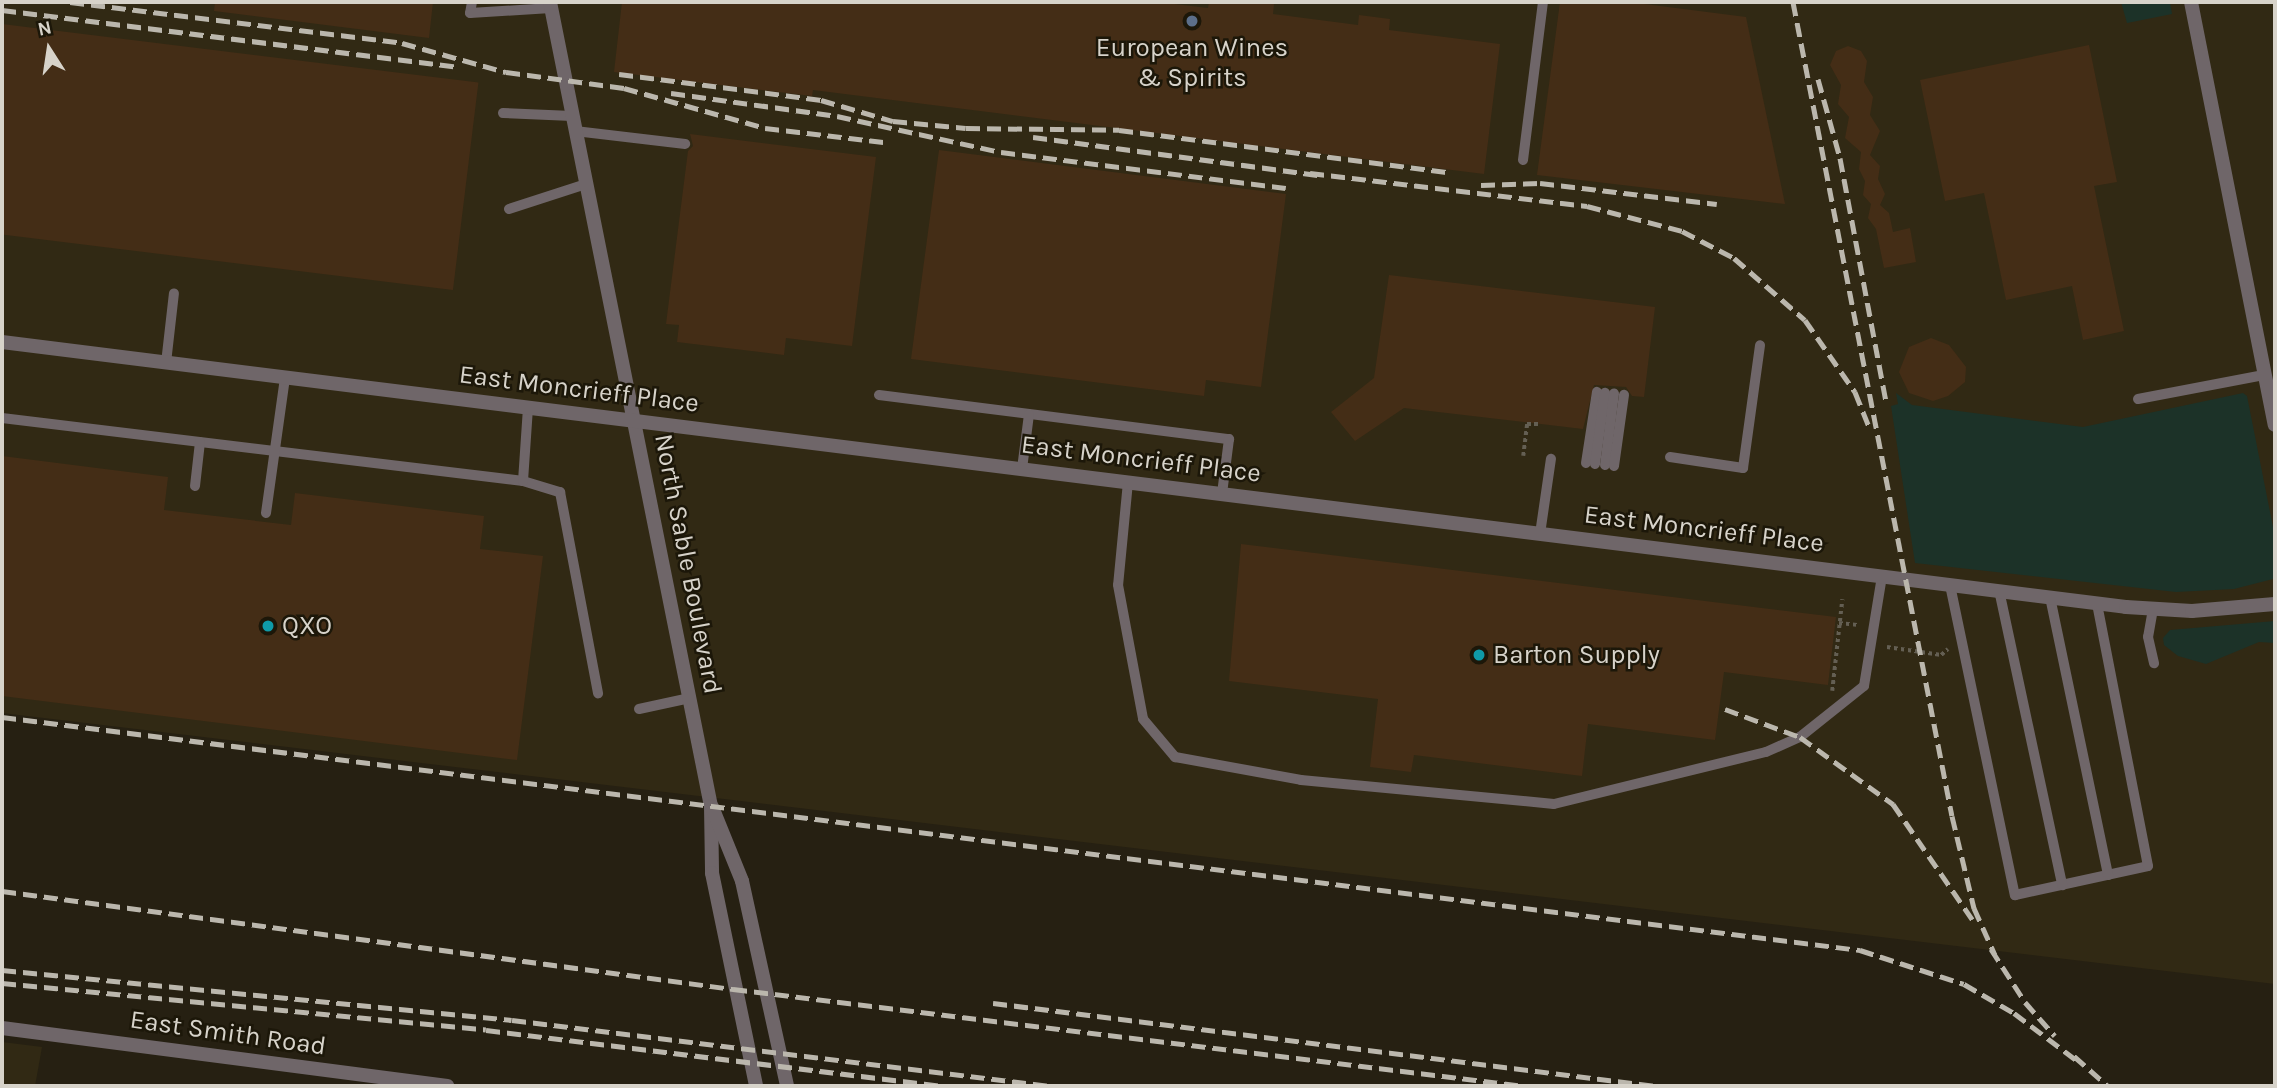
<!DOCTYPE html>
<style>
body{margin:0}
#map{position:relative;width:2277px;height:1088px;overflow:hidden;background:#262012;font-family:Karla,sans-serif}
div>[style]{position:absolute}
.built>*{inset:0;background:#312914}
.green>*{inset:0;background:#1c3228}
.building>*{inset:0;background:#442d16;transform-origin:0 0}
.path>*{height:3.5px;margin-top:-1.75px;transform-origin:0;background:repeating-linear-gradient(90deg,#645f53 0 3.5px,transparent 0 7px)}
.service>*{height:10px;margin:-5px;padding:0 5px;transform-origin:5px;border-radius:5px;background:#6f6669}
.minor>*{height:14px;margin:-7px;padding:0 7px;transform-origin:7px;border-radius:7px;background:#6f6669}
.tertiary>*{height:14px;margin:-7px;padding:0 7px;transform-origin:7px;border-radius:7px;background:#6f6669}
.rail>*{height:5px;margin-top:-2.5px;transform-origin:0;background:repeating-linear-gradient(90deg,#bbb7ad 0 14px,transparent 0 21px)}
.dots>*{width:19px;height:19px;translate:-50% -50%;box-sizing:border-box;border:4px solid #1c1709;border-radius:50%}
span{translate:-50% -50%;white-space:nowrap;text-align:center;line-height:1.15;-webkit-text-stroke:5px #1c1709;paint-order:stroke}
.poi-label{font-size:26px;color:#d7d3ca}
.left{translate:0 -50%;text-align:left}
.street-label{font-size:26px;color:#d7d3ca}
.frame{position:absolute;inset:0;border:4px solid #d7d3ca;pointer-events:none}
.north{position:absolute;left:14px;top:14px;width:70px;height:70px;-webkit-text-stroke:5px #1c1709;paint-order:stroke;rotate:348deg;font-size:19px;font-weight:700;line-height:28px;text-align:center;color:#d7d3ca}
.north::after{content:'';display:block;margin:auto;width:24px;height:32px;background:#d7d3ca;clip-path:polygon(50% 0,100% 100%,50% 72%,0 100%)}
</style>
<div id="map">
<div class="built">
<div style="clip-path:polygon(2px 2px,2275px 2px,2275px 984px,2px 713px)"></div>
<div style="clip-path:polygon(2px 1042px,42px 1047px,35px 1086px,2px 1086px)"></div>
</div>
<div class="green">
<div style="clip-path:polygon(2121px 2px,2170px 2px,2172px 14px,2127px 23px)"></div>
<div style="clip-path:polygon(1896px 393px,1912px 405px,2083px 427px,2243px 393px,2247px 396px,2275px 537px,2273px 579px,2234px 589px,2176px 592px,1915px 563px,1891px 406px,1898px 404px)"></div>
<div style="clip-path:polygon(2275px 621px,2275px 643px,2259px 642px,2206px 664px,2178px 656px,2164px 645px,2163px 638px,2170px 630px)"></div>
</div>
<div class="building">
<div style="clip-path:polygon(215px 2px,433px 2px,429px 38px,214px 11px)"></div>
<div style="clip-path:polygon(622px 2px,1158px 2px,1208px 8px,1209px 2px,1252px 2px,1274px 4px,1273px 14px,1358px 25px,1359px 15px,1390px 19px,1389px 30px,1500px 44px,1484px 174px,813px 90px,812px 96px,614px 72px)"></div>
<div style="clip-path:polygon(1560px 2px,1629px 2px,1746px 17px,1785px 204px,1537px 175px)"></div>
<div style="left:2px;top:24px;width:480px;height:209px;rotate:7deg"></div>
<div style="clip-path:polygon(2089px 45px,2117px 182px,2094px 186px,2124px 331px,2083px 340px,2072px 286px,2006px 300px,1984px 193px,1945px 201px,1920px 80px)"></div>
<div style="clip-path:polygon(1848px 46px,1861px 51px,1867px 61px,1864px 82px,1873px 97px,1870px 115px,1880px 131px,1870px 155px,1880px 166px,1878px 179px,1885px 194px,1880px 205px,1889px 213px,1893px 232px,1910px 228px,1916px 262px,1884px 268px,1876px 229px,1868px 218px,1871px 204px,1863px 195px,1865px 181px,1859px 169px,1861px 152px,1845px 138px,1849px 117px,1838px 104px,1841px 85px,1830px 65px,1836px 51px)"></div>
<div style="clip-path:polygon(690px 134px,876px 157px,852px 346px,786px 338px,784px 355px,677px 342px,679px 325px,666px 324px,688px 151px,693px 146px)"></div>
<div style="clip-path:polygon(939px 150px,1286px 194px,1261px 387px,1206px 380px,1204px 396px,911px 359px)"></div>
<div style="clip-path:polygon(1389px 275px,1655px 307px,1644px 397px,1632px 396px,1626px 387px,1594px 385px,1583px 429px,1404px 408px,1355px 441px,1331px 412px,1374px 378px)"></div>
<div style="clip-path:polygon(1931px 338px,1949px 345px,1966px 367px,1965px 382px,1948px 396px,1933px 401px,1909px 393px,1899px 372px,1909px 347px)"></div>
<div style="clip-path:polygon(2px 456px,168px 477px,164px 510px,291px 525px,295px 493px,484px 516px,480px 549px,543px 556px,517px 760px,2px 696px)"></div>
<div style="clip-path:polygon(1241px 544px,1836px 617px,1828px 685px,1724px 672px,1715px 740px,1588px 724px,1582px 776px,1414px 755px,1411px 772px,1370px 767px,1378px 699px,1229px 681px)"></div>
</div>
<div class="path">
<div style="left:1523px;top:456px;width:32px;rotate:-83deg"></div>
<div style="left:1527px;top:424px;width:13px"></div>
<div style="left:1839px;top:623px;width:18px;rotate:6deg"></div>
<div style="left:1887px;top:647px;width:55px;rotate:8.4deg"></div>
<div style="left:1941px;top:655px;width:9px;rotate:-41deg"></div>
<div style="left:1832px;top:691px;width:92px;rotate:-83.7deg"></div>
</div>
<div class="service">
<div style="left:472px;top:2px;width:11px;rotate:100deg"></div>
<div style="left:470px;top:13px;width:81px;rotate:-3.5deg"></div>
<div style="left:503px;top:113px;width:69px;rotate:2.5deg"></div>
<div style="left:575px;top:131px;width:111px;rotate:6.7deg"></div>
<div style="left:1523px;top:160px;width:159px;rotate:-82.8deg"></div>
<div style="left:509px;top:209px;width:81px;rotate:-18deg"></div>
<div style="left:166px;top:363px;width:70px;rotate:-83.5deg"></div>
<div style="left:879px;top:395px;width:353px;rotate:7.2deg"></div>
<div style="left:1229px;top:439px;width:55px;rotate:97.3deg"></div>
<div style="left:2138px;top:399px;width:128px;rotate:-10.8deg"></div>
<div style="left:2px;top:418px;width:525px;rotate:6.89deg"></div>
<div style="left:523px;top:481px;width:39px;rotate:17deg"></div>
<div style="left:560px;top:492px;width:205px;rotate:79.3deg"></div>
<div style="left:1670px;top:457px;width:74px;rotate:8.6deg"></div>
<div style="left:1743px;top:468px;width:124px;rotate:-82.1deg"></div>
<div style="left:1586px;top:463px;width:72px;rotate:-81.2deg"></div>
<div style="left:1595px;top:464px;width:72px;rotate:-82deg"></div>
<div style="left:1605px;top:465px;width:72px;rotate:-82.8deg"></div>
<div style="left:1614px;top:466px;width:72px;rotate:-82deg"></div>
<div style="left:1022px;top:469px;width:55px;rotate:-82.7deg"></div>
<div style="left:523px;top:481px;width:73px;rotate:-86.1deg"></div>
<div style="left:1128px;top:482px;width:103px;rotate:95.5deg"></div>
<div style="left:1118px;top:585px;width:136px;rotate:79.4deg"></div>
<div style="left:1143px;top:719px;width:50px;rotate:49.9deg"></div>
<div style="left:1175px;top:757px;width:128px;rotate:10.3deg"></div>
<div style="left:1301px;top:780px;width:254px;rotate:5.4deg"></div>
<div style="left:1554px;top:804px;width:218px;rotate:-13.8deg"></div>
<div style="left:1766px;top:752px;width:37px;rotate:-24deg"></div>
<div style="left:1800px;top:737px;width:82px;rotate:-38.6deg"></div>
<div style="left:1864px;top:686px;width:111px;rotate:-80.7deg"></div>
<div style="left:195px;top:486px;width:44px;rotate:-83.5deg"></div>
<div style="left:266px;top:513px;width:136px;rotate:-82deg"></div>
<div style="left:1540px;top:534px;width:76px;rotate:-81.7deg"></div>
<div style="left:1950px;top:585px;width:317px;rotate:78.2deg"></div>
<div style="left:2015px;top:895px;width:136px;rotate:-12.3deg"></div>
<div style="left:2148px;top:866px;width:268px;rotate:-101deg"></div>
<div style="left:1999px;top:590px;width:302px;rotate:77.9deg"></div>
<div style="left:2050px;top:597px;width:284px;rotate:78.2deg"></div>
<div style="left:2153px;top:609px;width:28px;rotate:100deg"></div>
<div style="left:2148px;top:637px;width:27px;rotate:77deg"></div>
<div style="left:639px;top:709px;width:52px;rotate:-12.2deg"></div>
</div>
<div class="minor">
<div style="left:550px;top:2px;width:820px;rotate:78.68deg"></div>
<div style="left:711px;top:806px;width:67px;rotate:89.1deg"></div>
<div style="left:712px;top:873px;width:217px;rotate:78.3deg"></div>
<div style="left:2191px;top:2px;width:431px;rotate:78.8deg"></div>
<div style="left:2px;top:342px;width:2140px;rotate:7.11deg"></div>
<div style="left:2126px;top:607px;width:66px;rotate:3.5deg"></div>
<div style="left:2192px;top:611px;width:83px;rotate:-4.8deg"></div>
<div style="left:712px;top:807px;width:80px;rotate:67.9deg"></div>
<div style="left:742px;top:881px;width:210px;rotate:77.6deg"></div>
</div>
<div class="tertiary">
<div style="left:2px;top:1028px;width:449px;rotate:7.4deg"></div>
</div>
<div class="rail">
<div style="left:70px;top:2px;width:335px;rotate:7deg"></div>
<div style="left:402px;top:43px;width:108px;rotate:15.6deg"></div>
<div style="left:506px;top:72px;width:119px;rotate:7.7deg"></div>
<div style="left:624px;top:88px;width:147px;rotate:15.8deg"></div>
<div style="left:765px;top:128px;width:119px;rotate:6.8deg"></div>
<div style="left:1793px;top:2px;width:829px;rotate:78.95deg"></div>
<div style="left:1952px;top:816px;width:95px;rotate:76.6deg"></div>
<div style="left:1974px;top:908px;width:51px;rotate:65.9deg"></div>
<div style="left:2px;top:10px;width:459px;rotate:7.1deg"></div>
<div style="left:619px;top:74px;width:204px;rotate:7.3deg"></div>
<div style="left:821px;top:100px;width:75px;rotate:16.3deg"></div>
<div style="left:893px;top:121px;width:73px;rotate:5.5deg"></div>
<div style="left:966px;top:128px;width:153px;rotate:0.7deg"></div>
<div style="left:1119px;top:130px;width:332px;rotate:7.3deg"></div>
<div style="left:1818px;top:79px;width:82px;rotate:74.4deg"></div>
<div style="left:1840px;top:158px;width:248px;rotate:79.3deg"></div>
<div style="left:671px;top:93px;width:168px;rotate:7.9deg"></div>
<div style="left:837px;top:116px;width:168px;rotate:12.4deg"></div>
<div style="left:1001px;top:152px;width:287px;rotate:7.2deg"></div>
<div style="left:1033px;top:137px;width:287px;rotate:7.6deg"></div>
<div style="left:1310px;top:173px;width:279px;rotate:6.8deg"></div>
<div style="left:1587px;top:206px;width:98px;rotate:14.7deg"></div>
<div style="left:1682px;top:231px;width:59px;rotate:27.4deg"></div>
<div style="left:1734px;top:258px;width:94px;rotate:41.1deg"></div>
<div style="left:1805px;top:320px;width:88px;rotate:55.2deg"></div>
<div style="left:1855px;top:392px;width:40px;rotate:68deg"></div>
<div style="left:1481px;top:185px;width:59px;rotate:-1.9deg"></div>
<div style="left:1540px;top:183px;width:178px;rotate:6.8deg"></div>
<div style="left:1725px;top:709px;width:80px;rotate:20.5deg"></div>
<div style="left:1800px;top:737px;width:115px;rotate:35.8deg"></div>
<div style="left:1893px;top:804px;width:140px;rotate:55.5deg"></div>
<div style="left:2px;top:717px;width:1873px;rotate:7.15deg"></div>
<div style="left:1860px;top:950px;width:109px;rotate:18.1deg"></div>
<div style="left:1964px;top:984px;width:58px;rotate:30.1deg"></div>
<div style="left:2014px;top:1013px;width:83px;rotate:37.1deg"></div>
<div style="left:2px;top:891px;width:738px;rotate:7.64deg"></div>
<div style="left:733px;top:989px;width:797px;rotate:6.99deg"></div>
<div style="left:1991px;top:949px;width:63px;rotate:57.3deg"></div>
<div style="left:2025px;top:1002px;width:45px;rotate:48.6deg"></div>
<div style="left:2px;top:970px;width:512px;rotate:5.6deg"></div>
<div style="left:512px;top:1020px;width:542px;rotate:6.99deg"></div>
<div style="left:2px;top:983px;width:486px;rotate:5.5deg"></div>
<div style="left:486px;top:1030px;width:462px;rotate:7deg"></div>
<div style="left:993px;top:1003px;width:668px;rotate:7.14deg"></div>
<div style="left:2074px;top:1056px;width:45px;rotate:41.4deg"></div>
</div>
<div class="dots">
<div style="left:1192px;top:21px;background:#5c6f8a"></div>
<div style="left:268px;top:626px;background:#0f9aa8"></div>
<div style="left:1479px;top:655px;background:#0f9aa8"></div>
</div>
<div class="poi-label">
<span style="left:1192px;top:63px">European Wines<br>&amp; Spirits</span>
<span class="left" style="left:282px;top:626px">QXO</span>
<span class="left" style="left:1493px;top:655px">Barton Supply</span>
</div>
<div class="street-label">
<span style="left:579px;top:389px;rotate:7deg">East Moncrieff Place</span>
<span style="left:1141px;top:459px;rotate:7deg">East Moncrieff Place</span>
<span style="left:1704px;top:529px;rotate:7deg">East Moncrieff Place</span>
<span style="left:688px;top:564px;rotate:79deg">North Sable Boulevard</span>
<span style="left:228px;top:1033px;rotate:8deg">East Smith Road</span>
</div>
<div class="frame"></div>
<div class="north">N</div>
</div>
